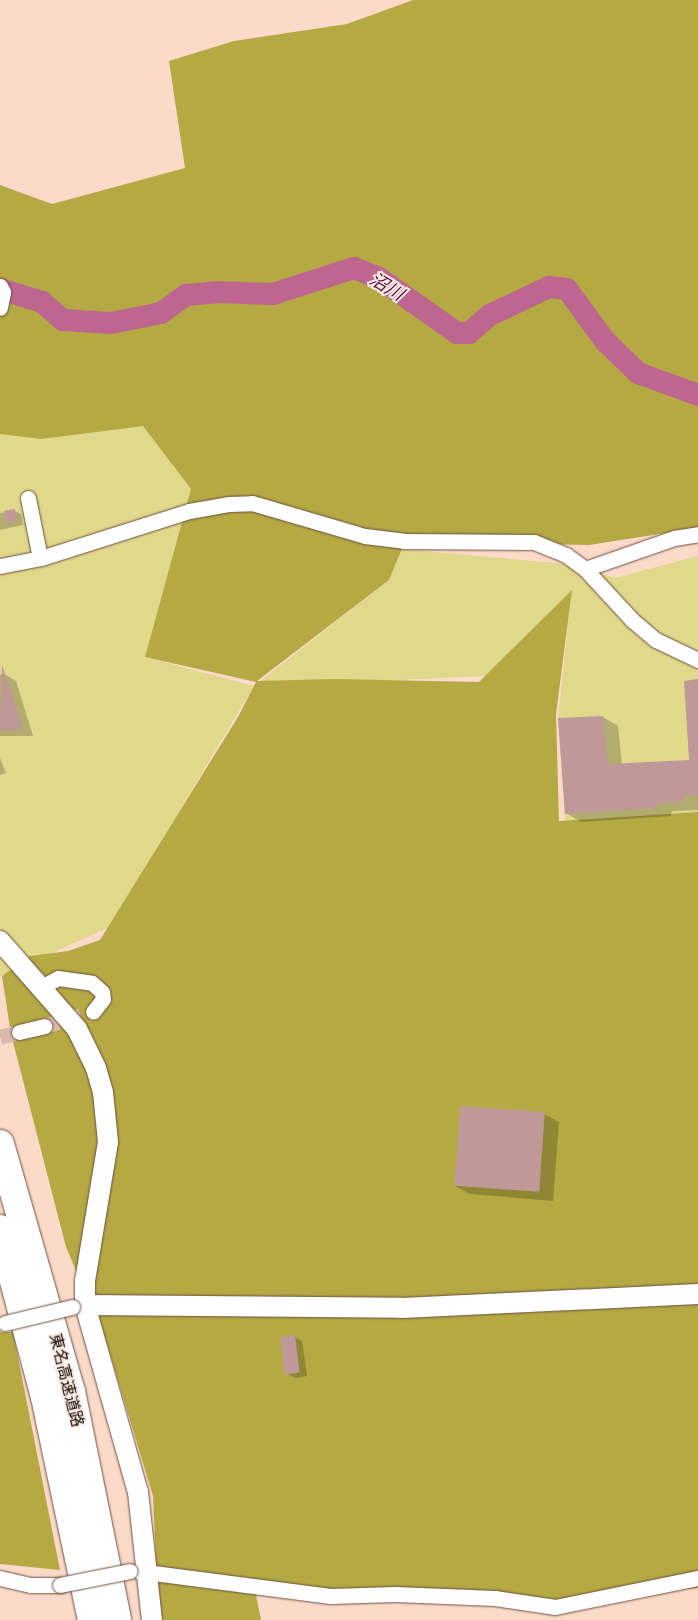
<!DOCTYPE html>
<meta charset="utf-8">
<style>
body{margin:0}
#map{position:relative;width:698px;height:1620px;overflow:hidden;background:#fcdac9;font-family:Ubuntu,"Noto Sans JP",sans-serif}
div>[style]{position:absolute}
.green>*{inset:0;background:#e0d88b}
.forest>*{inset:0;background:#b4a943}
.shadow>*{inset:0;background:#0003}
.river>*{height:22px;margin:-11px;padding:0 11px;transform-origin:11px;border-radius:11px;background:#be6690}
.building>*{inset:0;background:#be9998;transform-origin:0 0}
.minor-tunnel>*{height:15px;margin-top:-7.5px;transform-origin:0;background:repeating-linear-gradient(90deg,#d9bbac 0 15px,transparent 0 23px)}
.roads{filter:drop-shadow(0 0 1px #6e5143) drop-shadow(0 0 1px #6e5143)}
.minor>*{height:15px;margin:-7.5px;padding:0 7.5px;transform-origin:7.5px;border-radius:7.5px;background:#fff}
.tertiary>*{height:20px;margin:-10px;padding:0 10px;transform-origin:10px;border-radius:10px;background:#fff}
.motorway>*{height:28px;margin:-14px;padding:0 14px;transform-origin:14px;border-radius:14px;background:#fff}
.bridges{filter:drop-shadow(0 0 1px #6e5143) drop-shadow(0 0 1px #6e5143)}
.minor-bridge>*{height:15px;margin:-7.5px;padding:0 7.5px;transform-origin:7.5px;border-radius:7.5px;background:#fff}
span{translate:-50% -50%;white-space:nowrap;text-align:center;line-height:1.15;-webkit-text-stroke:4px #faece5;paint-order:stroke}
.street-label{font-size:16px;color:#150b06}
.water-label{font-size:18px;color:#5f0d3c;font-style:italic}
</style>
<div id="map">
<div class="green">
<div style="clip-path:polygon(0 424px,143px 426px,191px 489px,145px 657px,254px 686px,389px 580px,401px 549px,578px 565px,615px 578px,698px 556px,698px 812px,565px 821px,558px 718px,571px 598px,487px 676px,254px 686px,110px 927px,0 976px)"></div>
</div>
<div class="forest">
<div style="clip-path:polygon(413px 0,698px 0,698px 528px,589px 545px,405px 541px,389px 580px,257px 681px,335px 679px,479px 682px,572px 590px,556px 714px,559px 821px,698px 812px,698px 1588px,538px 1604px,254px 1585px,261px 1620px,161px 1620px,158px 1607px,153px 1496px,107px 1344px,66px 1247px,11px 1034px,2px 976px,30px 956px,68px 951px,100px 940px,238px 717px,256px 682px,145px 657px,191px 489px,143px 426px,42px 439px,0 434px,0 185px,52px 204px,185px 168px,169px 61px,234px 41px,347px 24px)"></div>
<div style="clip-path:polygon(0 1332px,13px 1332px,60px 1570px,0 1564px)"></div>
</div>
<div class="shadow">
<div style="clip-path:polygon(15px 511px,21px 514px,23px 525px,0 530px,0 513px)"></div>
<div style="clip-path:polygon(4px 674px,16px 681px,33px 736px,0 736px,0 675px)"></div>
<div style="clip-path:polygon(698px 680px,698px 810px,672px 811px,671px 816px,581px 822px,566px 813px,603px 717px,618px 726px,622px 765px,690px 761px)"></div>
<div style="clip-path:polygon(0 758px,6px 773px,0 775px)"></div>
<div style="clip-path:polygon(544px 1114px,559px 1122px,553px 1201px,470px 1194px,455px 1186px)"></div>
<div style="clip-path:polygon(295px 1337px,302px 1341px,307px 1376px,295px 1378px,288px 1374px)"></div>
</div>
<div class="river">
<div style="left:0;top:289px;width:44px;rotate:17.2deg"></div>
<div style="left:42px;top:302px;width:28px;rotate:41deg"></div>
<div style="left:63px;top:320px;width:48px;rotate:3.6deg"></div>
<div style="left:111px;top:323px;width:51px;rotate:-11.3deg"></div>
<div style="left:161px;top:313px;width:31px;rotate:-36deg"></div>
<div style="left:186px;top:295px;width:32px;rotate:-5deg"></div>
<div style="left:218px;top:292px;width:55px;rotate:2.1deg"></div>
<div style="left:273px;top:294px;width:85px;rotate:-17.8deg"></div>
<div style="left:354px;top:268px;width:27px;rotate:22deg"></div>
<div style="left:379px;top:278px;width:95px;rotate:35.2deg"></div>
<div style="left:457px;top:333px;width:12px"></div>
<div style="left:469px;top:333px;width:28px;rotate:-41deg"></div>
<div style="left:490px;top:315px;width:65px;rotate:-25.4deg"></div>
<div style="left:549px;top:287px;width:18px;rotate:6deg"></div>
<div style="left:567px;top:289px;width:66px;rotate:53.7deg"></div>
<div style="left:606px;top:342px;width:45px;rotate:44.1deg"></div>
<div style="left:638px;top:373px;width:64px;rotate:20.1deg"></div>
</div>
<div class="building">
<div style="left:15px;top:509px;width:13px;height:11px;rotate:81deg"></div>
<div style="clip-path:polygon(2px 665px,21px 722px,22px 730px,0 730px)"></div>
<div style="clip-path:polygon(698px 679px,698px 796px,684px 796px,684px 802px,657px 803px,657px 808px,565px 814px,558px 718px,603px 716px,608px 764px,689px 760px,684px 681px)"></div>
<div style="left:460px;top:1106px;width:85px;height:80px;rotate:4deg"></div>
<div style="left:295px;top:1335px;width:38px;height:15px;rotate:83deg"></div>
</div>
<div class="minor-tunnel">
<div style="left:44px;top:1026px;width:51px;rotate:-15.9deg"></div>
<div style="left:0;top:1037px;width:20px;rotate:-15deg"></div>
</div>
<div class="roads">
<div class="minor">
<div style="left:0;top:286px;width:7px;rotate:63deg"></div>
<div style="left:3px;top:292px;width:16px;rotate:101deg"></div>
<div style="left:28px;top:498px;width:61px;rotate:78.7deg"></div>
<div style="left:0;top:566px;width:42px;rotate:-11deg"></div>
<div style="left:41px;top:558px;width:155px;rotate:-17.6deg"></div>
<div style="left:189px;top:511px;width:41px;rotate:-9.9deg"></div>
<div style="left:229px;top:504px;width:23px;rotate:-2deg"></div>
<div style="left:252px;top:503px;width:118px;rotate:16.3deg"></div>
<div style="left:365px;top:536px;width:39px;rotate:7deg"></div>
<div style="left:404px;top:541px;width:130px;rotate:0.4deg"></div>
<div style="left:534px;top:542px;width:35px;rotate:22deg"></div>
<div style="left:566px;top:555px;width:24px;rotate:36deg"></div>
<div style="left:585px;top:569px;width:69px;rotate:47.3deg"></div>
<div style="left:632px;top:620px;width:31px;rotate:40deg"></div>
<div style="left:656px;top:640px;width:47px;rotate:25.5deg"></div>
<div style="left:585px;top:569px;width:94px;rotate:-19.2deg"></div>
<div style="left:674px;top:538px;width:24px;rotate:-9deg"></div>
<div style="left:41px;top:987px;width:19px;rotate:-28deg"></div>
<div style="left:58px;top:978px;width:34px;rotate:8deg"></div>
<div style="left:92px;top:983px;width:13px;rotate:42deg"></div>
<div style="left:102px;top:992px;width:7px;rotate:82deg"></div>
<div style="left:103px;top:999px;width:16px;rotate:128deg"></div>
<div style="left:19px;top:1032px;width:26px;rotate:-13deg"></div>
<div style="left:138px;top:1571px;width:194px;rotate:7.4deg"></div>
<div style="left:330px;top:1596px;width:65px;rotate:-1.8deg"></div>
<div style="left:395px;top:1594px;width:100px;rotate:2.3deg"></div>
<div style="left:495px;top:1598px;width:61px;rotate:8.5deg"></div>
<div style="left:555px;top:1607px;width:146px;rotate:-11.5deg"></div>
<div style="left:0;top:1578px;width:32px;rotate:13deg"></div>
<div style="left:31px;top:1585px;width:29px"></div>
</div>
<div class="tertiary">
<div style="left:0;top:941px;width:117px;rotate:48.8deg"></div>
<div style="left:77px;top:1029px;width:43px;rotate:64deg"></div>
<div style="left:96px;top:1068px;width:25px;rotate:74deg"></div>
<div style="left:103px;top:1092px;width:50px;rotate:84.3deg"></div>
<div style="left:108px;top:1142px;width:141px;rotate:99.4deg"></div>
<div style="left:85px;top:1281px;width:24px;rotate:90deg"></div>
<div style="left:85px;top:1305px;width:194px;rotate:74.2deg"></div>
<div style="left:138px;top:1492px;width:129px;rotate:83.8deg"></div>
<div style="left:85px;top:1305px;width:317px;rotate:0.5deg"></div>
<div style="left:402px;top:1308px;width:296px;rotate:-2.7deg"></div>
</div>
<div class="motorway">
<div style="left:0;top:1144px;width:257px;rotate:74deg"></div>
<div style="left:71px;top:1391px;width:234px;rotate:78.6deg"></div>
<div style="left:0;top:1229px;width:174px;rotate:75deg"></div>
<div style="left:45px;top:1397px;width:228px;rotate:78.1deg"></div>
</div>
</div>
<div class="bridges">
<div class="minor-bridge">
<div style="left:5px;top:1323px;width:69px;rotate:-13.4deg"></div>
<div style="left:60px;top:1585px;width:71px;rotate:-11.3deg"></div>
</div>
</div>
<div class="street-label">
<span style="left:67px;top:1380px;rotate:76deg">東名高速道路</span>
</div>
<div class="water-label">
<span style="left:387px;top:286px;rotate:31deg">沼川</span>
</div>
</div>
